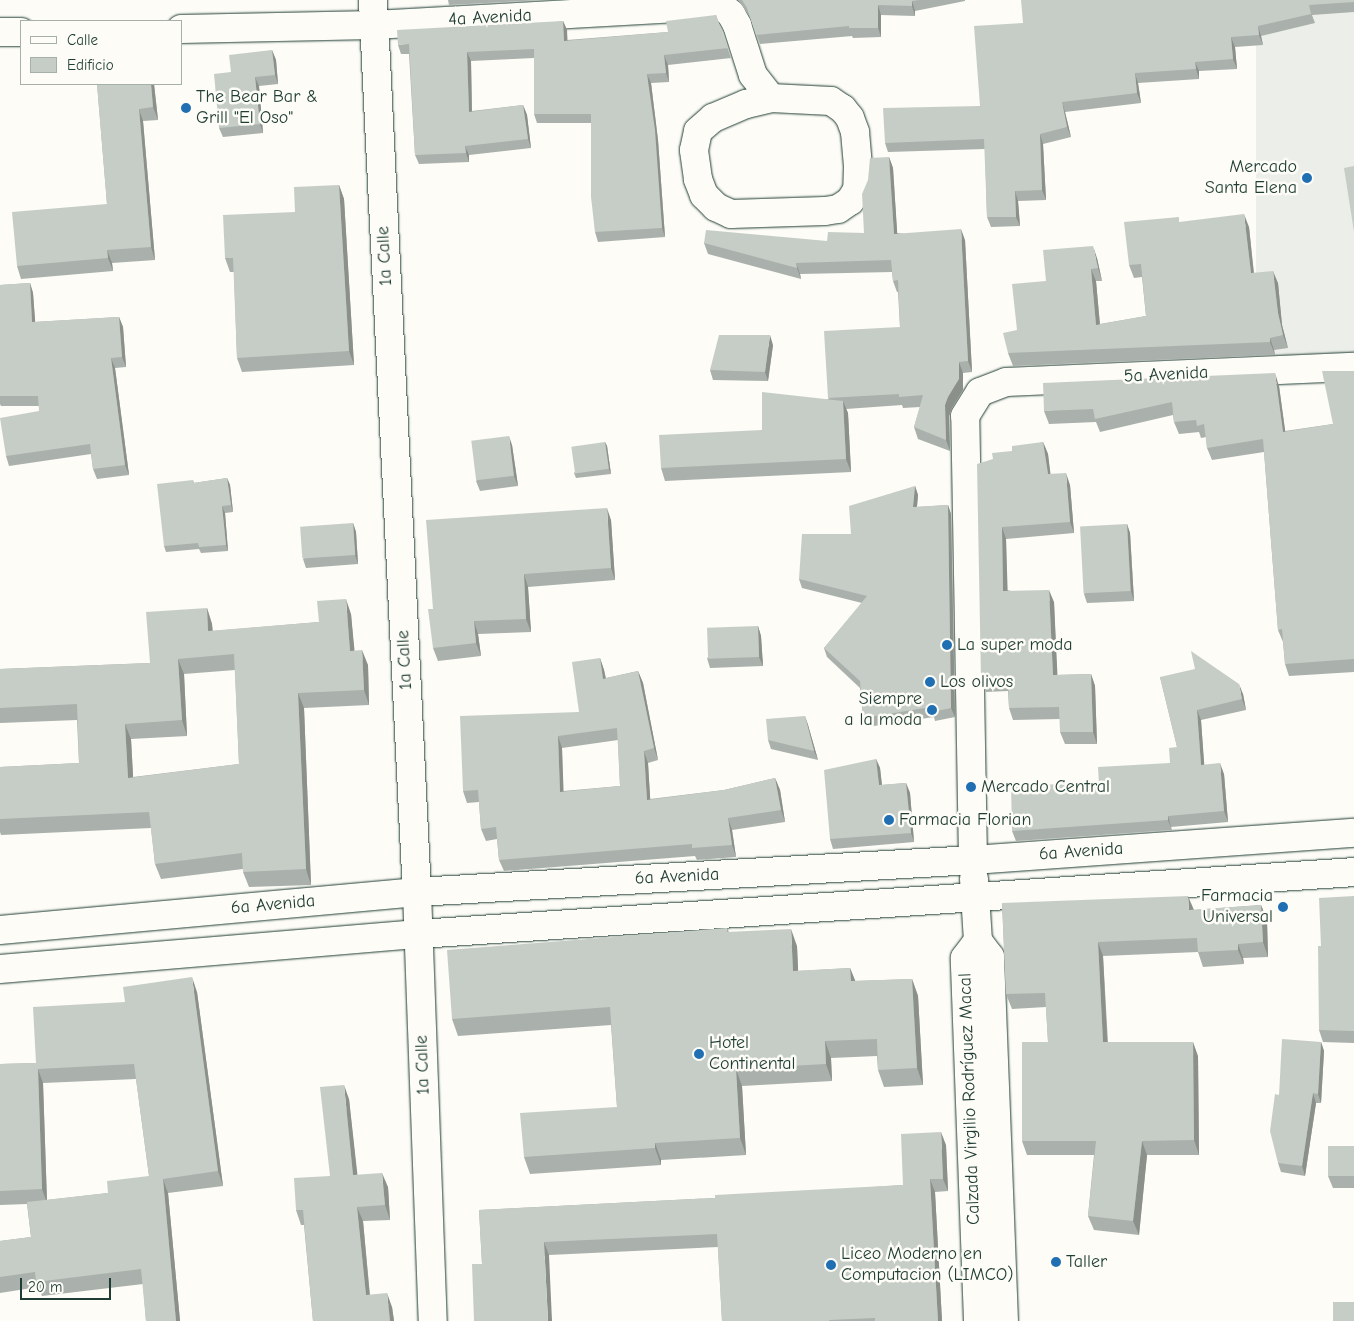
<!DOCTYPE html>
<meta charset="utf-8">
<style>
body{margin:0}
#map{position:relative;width:1354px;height:1321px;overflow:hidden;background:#fdfcf7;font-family:"Comic Neue",sans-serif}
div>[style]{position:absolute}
.built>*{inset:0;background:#eceee9;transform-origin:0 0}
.roads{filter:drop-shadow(0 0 1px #1f3d34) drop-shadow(0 0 1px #1f3d34)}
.minor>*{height:28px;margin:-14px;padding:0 14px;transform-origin:14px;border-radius:14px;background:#fdfcf7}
.tertiary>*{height:28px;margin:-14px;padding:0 14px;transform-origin:14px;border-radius:14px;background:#fdfcf7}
.wall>*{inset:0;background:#aab0ab}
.shaded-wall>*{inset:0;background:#8b908b}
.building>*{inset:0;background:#c6cdc7;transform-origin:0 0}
.dots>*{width:14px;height:14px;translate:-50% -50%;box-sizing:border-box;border:2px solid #fdfcf7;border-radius:50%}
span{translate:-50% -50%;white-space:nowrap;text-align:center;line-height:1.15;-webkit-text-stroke:5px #fdfcf7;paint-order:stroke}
.street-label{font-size:18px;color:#1f3d34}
.poi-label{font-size:18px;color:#1f3d34}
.left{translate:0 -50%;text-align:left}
.right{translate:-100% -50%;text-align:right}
.legend{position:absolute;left:20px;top:20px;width:162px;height:65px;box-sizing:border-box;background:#fdfcf7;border:1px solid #a4b0a9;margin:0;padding:6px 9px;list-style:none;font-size:15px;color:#1f3d34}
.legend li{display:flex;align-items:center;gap:10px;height:25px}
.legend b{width:25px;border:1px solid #a4b0a9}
.scale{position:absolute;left:20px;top:1278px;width:91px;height:22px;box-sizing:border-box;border:2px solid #1f3d34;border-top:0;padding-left:6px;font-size:15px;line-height:18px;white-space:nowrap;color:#1f3d34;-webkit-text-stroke:4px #fdfcf7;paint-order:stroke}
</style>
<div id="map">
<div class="built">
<div style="left:1256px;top:0;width:98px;height:360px"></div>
</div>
<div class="roads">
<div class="minor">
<div style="left:373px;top:0;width:893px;rotate:87.18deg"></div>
<div style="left:417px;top:892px;width:429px;rotate:87.9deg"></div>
<div style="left:181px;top:29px;width:193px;rotate:-1.2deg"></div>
<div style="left:374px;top:25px;width:339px;rotate:-3.2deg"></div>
<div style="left:712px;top:6px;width:11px;rotate:5deg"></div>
<div style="left:723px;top:7px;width:11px;rotate:41deg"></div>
<div style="left:731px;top:14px;width:13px;rotate:61deg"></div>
<div style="left:737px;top:25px;width:52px;rotate:72.3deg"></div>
<div style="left:753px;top:75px;width:29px;rotate:52deg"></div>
<div style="left:771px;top:98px;width:60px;rotate:2.9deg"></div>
<div style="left:831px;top:101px;width:14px;rotate:34deg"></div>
<div style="left:843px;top:109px;width:11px;rotate:52deg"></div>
<div style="left:850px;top:118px;width:15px;rotate:70deg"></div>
<div style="left:855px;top:132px;width:35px;rotate:85deg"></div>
<div style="left:858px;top:167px;width:23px;rotate:92deg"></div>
<div style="left:857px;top:190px;width:13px;rotate:122deg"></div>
<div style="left:850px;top:201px;width:14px;rotate:146deg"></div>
<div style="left:838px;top:209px;width:13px;rotate:171deg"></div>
<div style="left:825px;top:211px;width:94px;rotate:178.2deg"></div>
<div style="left:731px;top:214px;width:17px;rotate:-155deg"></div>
<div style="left:716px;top:207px;width:17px;rotate:-135deg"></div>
<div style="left:704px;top:195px;width:17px;rotate:-111deg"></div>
<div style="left:698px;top:179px;width:29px;rotate:-98deg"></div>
<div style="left:694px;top:150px;width:19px;rotate:-78deg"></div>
<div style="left:698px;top:131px;width:20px;rotate:-41deg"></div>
<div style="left:713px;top:118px;width:36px;rotate:-23deg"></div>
<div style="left:746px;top:104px;width:26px;rotate:-13deg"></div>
<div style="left:0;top:32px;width:21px"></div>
<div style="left:973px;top:860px;width:444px;rotate:-91deg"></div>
<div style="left:965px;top:416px;width:28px;rotate:-58deg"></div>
<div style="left:980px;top:392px;width:28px;rotate:-21deg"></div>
<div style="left:1006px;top:382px;width:348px;rotate:-2.5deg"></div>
</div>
<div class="tertiary">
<div style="left:974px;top:879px;width:62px;rotate:86.3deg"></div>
<div style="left:978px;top:941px;width:20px;rotate:53deg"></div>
<div style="left:990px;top:957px;width:364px;rotate:87.8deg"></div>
<div style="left:0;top:930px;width:419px;rotate:-5.2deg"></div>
<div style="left:417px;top:892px;width:557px;rotate:-3.29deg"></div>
<div style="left:973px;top:860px;width:382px;rotate:-4.1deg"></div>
<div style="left:0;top:969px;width:420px;rotate:-4.8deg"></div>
<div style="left:419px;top:934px;width:937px;rotate:-3.79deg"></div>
<div style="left:978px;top:1321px;width:363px;rotate:-92.1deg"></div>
<div style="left:965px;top:958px;width:21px;rotate:-53deg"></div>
</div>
</div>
<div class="wall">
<div style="clip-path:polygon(448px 0,540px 0,449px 5px)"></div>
<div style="clip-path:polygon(738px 0,965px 0,965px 1px,915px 11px,915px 16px,881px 15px,881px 37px,853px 38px,852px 36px,760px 44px,750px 17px)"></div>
<div style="clip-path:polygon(1354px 0,1354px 12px,1312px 15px,1315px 23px,1261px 36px,1263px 45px,1235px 47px,1237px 69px,1199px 71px,1199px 79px,1138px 83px,1141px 103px,1065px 112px,1071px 137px,1043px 144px,1046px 200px,1018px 201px,1020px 226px,991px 227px,987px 217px,985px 149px,888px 152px,885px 143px,980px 106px,1023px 23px)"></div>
<div style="clip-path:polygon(716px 15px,731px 58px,668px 65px,669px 82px,651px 83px,658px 140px,665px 237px,598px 242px,595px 232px,591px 123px,537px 123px,534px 114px,534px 58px,471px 61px,472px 111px,523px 105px,527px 115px,531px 148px,469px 155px,469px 162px,419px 164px,415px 155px,409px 54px,401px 54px,398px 45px,563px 21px,567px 30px,567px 40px,668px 32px)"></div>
<div style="clip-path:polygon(272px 50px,276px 60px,278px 84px,259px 86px,263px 133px,223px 137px,219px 128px,231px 72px)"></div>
<div style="clip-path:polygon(97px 84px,154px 84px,158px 120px,143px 121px,155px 260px,112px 263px,113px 271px,21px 279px,17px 266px,107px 204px)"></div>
<div style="clip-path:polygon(889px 157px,893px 168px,897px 233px,965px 240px,972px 372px,963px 373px,963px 390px,952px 408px,949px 416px,950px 451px,918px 439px,914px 427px,920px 407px,903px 408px,902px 405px,846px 409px,848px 413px,851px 472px,665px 481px,661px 468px,762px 430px,828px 399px,900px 327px,898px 292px,897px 292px,893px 281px,892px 272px,800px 274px,801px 279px,708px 254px,704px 243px,827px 241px,864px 233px)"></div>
<div style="clip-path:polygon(339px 185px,344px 199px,354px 365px,242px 372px,237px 358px,234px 272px,230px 272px,225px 258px,295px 212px)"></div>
<div style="clip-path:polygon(1181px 222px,1249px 227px,1254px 273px,1278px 283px,1282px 325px,1288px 348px,1274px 350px,1275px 355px,1013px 366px,1008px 353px,1017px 330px,1046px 281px,1097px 258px,1102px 281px,1096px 281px,1100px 324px,1146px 316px,1142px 277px,1134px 278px,1129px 265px)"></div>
<div style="clip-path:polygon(30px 283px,33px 293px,35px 322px,119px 317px,123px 327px,126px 367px,115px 368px,129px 475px,97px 479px,93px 469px,91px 454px,9px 466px,6px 456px,39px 411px,39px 406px,1px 406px,0 404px,0 285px)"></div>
<div style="clip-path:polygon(773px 345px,768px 381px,713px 380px,710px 370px)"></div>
<div style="clip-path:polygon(1354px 371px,1354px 672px,1289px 676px,1285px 664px,1283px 642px,1278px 630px,1264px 452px,1212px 460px,1207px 448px,1206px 437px,1201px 438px,1199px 432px,1179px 434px,1174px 422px,1173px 415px,1100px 432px,1096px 422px,1049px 424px,1044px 411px,1279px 386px,1285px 431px,1333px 424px)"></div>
<div style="clip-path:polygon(605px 442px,607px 446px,611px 474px,576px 478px,574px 473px)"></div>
<div style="clip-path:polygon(1043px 442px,1048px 454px,1050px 474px,1070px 485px,1074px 533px,1006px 539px,1007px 590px,1054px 602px,1057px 675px,1091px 674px,1095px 686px,1097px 744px,1065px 744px,1060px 732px,1060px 719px,1013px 720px,1009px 708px,1008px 691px,986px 692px,981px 680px,1012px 451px)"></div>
<div style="clip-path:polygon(512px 445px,518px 486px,480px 491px,476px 481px)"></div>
<div style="clip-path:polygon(227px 478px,230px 485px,233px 512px,225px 513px,228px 551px,201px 553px,199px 549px,166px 552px,164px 546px,193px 480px,194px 483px)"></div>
<div style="clip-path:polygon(915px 486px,918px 495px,917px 507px,948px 505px,951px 514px,955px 717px,935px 721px,934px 717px,867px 727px,863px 718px,860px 688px,827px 657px,824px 648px,862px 603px,802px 588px,799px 579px,851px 534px)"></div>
<div style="clip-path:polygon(611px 520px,615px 580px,528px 587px,531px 632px,478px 634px,481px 656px,438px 661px,433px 648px,433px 609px)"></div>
<div style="clip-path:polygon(353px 523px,356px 532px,358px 564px,306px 568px,303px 559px)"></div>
<div style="clip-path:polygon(1127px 524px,1130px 533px,1134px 601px,1087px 603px,1084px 594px)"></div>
<div style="clip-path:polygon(evenodd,207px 608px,212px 624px,213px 631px,319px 622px,351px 614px,354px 651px,368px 665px,369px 705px,304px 708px,311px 885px,249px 887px,243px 872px,243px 869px,161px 879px,155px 864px,151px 828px,1px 835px,0 832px,0 767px,79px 763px,77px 720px,0 723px,0 669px,150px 663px,207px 608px,235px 670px,239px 764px,133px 777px,131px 739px,187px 736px,184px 674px,235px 670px)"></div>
<div style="clip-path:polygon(758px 626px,761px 636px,763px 666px,710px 668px,707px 658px)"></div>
<div style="clip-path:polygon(evenodd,600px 658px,604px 670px,606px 678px,638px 671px,643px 683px,658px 760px,648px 763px,650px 799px,724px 790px,775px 778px,780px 790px,785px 822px,732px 830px,736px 857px,697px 860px,695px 856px,504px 871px,499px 860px,497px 839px,486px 841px,481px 829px,479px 802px,467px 803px,463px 791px,579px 712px,600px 658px,618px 740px,620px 786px,563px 791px,562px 748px,618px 740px)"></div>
<div style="clip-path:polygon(1160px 677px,1243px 694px,1246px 710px,1201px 720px,1204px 765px,1224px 774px,1228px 822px,1171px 827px,1172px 830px,1016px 841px,1012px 831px,1099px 785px,1170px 763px,1177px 747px)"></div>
<div style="clip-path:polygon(805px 716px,808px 725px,818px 760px,771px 749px,768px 740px)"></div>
<div style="clip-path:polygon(876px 759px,880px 768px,882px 785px,906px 783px,910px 793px,914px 842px,833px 849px,830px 839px)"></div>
<div style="clip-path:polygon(1354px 896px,1354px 1043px,1323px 1042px,1319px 1030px)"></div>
<div style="clip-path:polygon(1002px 903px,1194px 910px,1261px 905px,1267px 920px,1268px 957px,1243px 958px,1244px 964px,1203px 967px,1198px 952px,1103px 956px,1108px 1042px,1198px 1056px,1199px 1155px,1147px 1155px,1139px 1235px,1094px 1230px,1088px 1216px,1094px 1155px,1027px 1155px,1022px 1141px,1048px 1042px,1046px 1007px,1012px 1009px,1006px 994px)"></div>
<div style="clip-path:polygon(727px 928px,729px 932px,797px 946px,798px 971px,850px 968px,855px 981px,912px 979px,918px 996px,923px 1085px,884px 1087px,878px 1070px,877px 1056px,831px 1058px,832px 1081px,742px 1086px,746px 1155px,661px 1160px,661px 1165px,530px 1174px,524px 1157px,617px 1107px,611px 1025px,458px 1036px,452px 1019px)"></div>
<div style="clip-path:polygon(evenodd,197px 992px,223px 1186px,168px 1193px,180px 1321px,146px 1321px,143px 1284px,42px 1296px,38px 1287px,0 1293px,0 1241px,31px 1237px,27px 1204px,0 1205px,0 1064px,36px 1063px,125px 1002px,197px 992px,136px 1079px,149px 1176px,108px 1193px,47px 1200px,43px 1083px,136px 1079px)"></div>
<div style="clip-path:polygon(1321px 1042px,1324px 1051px,1321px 1103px,1316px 1103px,1305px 1176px,1281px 1172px,1278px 1163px,1279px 1095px)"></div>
<div style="clip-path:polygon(349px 1099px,357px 1175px,388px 1187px,390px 1220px,363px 1221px,370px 1295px,392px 1307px,394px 1321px,313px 1321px,304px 1225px,301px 1225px,296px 1210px,330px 1176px)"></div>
<div style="clip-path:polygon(946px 1145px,948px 1191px,935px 1192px,942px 1321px,722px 1321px,718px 1247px,549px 1255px,482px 1264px,479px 1210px,715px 1198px,903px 1185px)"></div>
<div style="clip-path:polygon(1354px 1146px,1354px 1188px,1333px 1188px,1328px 1176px)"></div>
</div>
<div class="shaded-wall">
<div style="clip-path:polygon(912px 1px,915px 11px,915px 16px,912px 6px)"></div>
<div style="clip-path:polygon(878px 5px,881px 15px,881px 37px,878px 28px)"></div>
<div style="clip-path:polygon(563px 21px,567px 30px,568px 50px,564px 41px)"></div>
<div style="clip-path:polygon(1258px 26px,1261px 36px,1263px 45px,1259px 35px)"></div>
<div style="clip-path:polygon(1231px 37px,1235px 47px,1237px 69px,1233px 59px)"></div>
<div style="clip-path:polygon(272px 50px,276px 60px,278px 84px,275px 75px)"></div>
<div style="clip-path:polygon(467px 52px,471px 61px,472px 121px,469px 112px)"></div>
<div style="clip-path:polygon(664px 55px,668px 65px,669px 82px,666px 73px)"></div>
<div style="clip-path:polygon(1195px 62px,1199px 71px,1199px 79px,1196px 69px)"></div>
<div style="clip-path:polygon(1135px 73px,1138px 83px,1141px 103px,1137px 93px)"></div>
<div style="clip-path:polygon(647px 74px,651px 83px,658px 140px,665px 237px,662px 228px)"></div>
<div style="clip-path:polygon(255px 77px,259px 86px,263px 133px,260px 124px)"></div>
<div style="clip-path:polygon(151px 84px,154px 84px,158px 120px,153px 107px)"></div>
<div style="clip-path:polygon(1062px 102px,1065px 112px,1071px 137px,1067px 127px)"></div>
<div style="clip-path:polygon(523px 105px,527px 115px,531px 148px,528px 139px)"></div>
<div style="clip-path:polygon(139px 109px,143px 121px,155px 260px,151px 247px)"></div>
<div style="clip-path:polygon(1040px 134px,1043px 144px,1046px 200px,1042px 190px)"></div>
<div style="clip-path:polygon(465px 146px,469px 155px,469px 162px,466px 153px)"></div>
<div style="clip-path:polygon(889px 157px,893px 168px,898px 245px,894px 234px)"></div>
<div style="clip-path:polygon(339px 185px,344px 199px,354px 365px,349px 351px)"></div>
<div style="clip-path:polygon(1015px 191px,1018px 201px,1020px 226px,1016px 217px)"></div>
<div style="clip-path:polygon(1244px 214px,1249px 227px,1255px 286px,1251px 273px)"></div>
<div style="clip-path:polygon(961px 229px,965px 240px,972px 372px,968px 361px)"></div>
<div style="clip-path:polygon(1093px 246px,1097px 258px,1102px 281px,1098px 268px)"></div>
<div style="clip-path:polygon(107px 250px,112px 263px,113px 271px,108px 258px)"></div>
<div style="clip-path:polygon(796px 263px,800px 274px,801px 279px,797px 268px)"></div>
<div style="clip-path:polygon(1091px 269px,1096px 281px,1101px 338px,1096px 325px)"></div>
<div style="clip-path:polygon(1273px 271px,1278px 283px,1282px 325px,1288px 348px,1283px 335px,1278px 313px)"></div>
<div style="clip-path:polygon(30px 283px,33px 293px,36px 332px,32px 322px)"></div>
<div style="clip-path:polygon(119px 317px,123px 327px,126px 367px,122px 357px)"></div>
<div style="clip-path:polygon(770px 335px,773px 345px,768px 381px,765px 372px)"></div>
<div style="clip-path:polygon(1270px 338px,1274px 350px,1275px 355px,1270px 342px)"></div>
<div style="clip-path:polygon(111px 358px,115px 368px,129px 475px,125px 465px)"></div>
<div style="clip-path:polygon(959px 362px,963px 373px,963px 390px,952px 408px,949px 416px,950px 451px,946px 440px,945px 405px)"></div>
<div style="clip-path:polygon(1275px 373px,1279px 386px,1287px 444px,1283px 432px)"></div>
<div style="clip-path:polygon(843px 401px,848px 413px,851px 472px,846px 459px)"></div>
<div style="clip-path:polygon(509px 436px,512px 445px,518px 486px,514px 476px)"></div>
<div style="clip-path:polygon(605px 442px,607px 446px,611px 474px,609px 469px)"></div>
<div style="clip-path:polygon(1043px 442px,1048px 454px,1052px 486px,1048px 474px)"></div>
<div style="clip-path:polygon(1066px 473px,1070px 485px,1074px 533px,1070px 522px)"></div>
<div style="clip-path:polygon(227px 478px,230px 485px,233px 512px,231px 505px)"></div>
<div style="clip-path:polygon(915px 486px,918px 495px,916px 516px,913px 507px)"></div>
<div style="clip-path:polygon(948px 505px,951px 514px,955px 717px,951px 708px)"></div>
<div style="clip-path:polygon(222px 506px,225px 513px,228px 551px,226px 545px)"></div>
<div style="clip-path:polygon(607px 508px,611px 520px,615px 580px,611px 568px)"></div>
<div style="clip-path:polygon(353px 523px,356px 532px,358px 564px,355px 555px)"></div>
<div style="clip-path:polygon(1127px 524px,1130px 533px,1134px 601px,1131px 591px)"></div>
<div style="clip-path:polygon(1002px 527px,1006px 539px,1008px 602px,1003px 591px)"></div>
<div style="clip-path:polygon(524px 574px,528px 587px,531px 632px,526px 619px)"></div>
<div style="clip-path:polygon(1049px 590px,1054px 602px,1058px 687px,1053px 675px)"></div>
<div style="clip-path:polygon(346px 599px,351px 614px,356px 666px,350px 651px)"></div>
<div style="clip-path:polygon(207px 608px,212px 624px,213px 646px,208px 631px)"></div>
<div style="clip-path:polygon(474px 621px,478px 634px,481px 656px,476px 643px)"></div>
<div style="clip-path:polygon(758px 626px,761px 636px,763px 666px,759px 657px)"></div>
<div style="clip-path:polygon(362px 650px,368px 665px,369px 705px,364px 690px)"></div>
<div style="clip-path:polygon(600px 658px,604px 670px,608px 691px,603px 679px)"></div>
<div style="clip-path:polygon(178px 659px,184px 674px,187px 736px,182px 720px)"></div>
<div style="clip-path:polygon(638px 671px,643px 683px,658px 760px,654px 748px)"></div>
<div style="clip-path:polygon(1091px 674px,1095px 686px,1097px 744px,1093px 732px)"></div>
<div style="clip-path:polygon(1239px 684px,1243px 694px,1246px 710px,1242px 699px)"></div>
<div style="clip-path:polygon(298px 693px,304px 708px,311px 885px,306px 869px)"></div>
<div style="clip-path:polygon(1197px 710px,1201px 720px,1205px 775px,1201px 765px)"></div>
<div style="clip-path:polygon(805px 716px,808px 725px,818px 760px,814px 751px)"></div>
<div style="clip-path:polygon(125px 724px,131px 739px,134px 793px,128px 778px)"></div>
<div style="clip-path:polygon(558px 736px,562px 748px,564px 803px,560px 792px)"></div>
<div style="clip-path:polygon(644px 751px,648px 763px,651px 811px,647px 800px)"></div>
<div style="clip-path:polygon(876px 759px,880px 768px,883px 795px,879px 785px)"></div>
<div style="clip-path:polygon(1220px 763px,1224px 774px,1228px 822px,1224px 811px)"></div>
<div style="clip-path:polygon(775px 778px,780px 790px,785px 822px,781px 810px)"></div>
<div style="clip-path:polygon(906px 783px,910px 793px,914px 842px,911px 833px)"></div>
<div style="clip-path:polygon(1168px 816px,1171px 827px,1172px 830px,1168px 820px)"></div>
<div style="clip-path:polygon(728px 818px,732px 830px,736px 857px,732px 845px)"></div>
<div style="clip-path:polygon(1188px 896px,1194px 910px,1189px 910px)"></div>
<div style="clip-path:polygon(1261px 905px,1267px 920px,1268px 957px,1263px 942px)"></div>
<div style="clip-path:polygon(791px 929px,797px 946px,799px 989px,793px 971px)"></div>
<div style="clip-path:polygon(1098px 942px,1103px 956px,1108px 1056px,1103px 1042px)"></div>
<div style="clip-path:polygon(1238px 944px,1243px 958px,1244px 964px,1238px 950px)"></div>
<div style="clip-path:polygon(850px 968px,857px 985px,851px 981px)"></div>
<div style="clip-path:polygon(192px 977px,197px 992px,223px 1186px,218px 1171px)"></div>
<div style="clip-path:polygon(912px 979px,918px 996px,923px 1085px,917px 1068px)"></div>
<div style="clip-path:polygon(825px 1041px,831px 1058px,832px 1081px,826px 1064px)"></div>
<div style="clip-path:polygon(1193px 1042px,1198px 1056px,1199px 1155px,1194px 1140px)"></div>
<div style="clip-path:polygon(1321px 1042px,1324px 1051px,1321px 1103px,1318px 1094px)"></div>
<div style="clip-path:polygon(38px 1069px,43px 1083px,47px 1203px,42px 1189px)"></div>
<div style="clip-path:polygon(736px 1069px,742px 1086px,746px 1155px,740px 1138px)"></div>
<div style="clip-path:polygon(344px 1085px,349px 1099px,359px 1189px,353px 1175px)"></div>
<div style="clip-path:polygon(1313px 1093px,1316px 1103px,1305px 1176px,1302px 1166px)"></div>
<div style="clip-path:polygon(941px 1132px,946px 1145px,948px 1191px,943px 1179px)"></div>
<div style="clip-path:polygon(1142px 1141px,1147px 1155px,1139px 1235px,1133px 1221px)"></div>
<div style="clip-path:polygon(655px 1143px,661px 1160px,661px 1165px,655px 1148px)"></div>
<div style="clip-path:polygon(382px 1173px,388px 1187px,390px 1220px,385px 1205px)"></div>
<div style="clip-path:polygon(163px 1179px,168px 1193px,180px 1321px,176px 1321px)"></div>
<div style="clip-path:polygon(930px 1179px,935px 1192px,942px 1321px,938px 1321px)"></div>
<div style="clip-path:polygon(357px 1207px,363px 1221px,371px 1310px,366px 1295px)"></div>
<div style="clip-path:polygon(544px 1242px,549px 1255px,552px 1321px,548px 1321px)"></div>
<div style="clip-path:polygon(387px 1293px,392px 1307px,394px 1321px,390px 1321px)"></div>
</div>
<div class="building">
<div style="clip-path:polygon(742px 0,919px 0,912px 1px,912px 6px,878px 5px,878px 28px,849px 28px,849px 26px,756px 35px,747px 8px)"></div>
<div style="clip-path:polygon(1021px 0,1354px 0,1354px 2px,1309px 5px,1311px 14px,1258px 26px,1259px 35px,1231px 37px,1233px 59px,1195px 62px,1196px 69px,1135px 73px,1137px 93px,1062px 102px,1067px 127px,1040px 134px,1042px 190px,1015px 191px,1016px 217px,987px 217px,984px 139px,885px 143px,883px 108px,980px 106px,974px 26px,1023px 23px)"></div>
<div style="clip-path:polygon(716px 15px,728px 48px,664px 55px,666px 73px,647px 74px,655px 130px,662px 228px,595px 232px,591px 197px,591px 114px,534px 114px,534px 49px,467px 52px,469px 112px,523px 105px,528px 139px,465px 146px,466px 153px,415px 155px,409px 44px,398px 45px,397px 30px,563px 21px,564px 41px,668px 32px,666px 21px)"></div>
<div style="clip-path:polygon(272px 50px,275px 75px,255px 77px,260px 124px,219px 128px,214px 74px,231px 72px,229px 55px)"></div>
<div style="clip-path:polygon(97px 84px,151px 84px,153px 107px,139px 109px,151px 247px,107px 250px,108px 258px,17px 266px,12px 212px,107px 204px)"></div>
<div style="clip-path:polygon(889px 157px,894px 234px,961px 229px,968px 361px,959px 362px,959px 379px,948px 397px,945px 405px,946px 440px,914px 427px,923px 395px,899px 397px,899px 394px,828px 398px,824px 331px,900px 327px,898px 280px,893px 281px,891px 260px,796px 263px,797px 268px,704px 243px,706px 230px,827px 241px,828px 232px,864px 233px,862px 194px,868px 180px,870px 158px)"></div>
<div style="clip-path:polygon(1354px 166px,1354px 232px,1344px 168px)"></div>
<div style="clip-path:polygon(339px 185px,349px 351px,237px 358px,233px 258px,225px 258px,223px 215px,295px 212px,294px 187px)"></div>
<div style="clip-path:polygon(1244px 214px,1251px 273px,1273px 271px,1278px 313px,1283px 335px,1270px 338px,1270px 342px,1008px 353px,1003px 333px,1017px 330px,1012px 284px,1046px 281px,1043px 250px,1093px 246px,1098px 268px,1091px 269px,1096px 325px,1146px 316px,1141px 264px,1129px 265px,1124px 222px,1179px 217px,1179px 222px)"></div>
<div style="clip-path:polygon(30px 283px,32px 322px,119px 317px,122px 357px,111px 358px,125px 465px,93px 469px,90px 444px,6px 456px,0 418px,39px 411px,38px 396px,0 396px,0 285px)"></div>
<div style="clip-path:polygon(719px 335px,770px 335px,765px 372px,710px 370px)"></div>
<div style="clip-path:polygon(1322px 371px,1354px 371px,1354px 659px,1285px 664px,1282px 629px,1278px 630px,1263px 439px,1207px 448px,1204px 424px,1197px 426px,1196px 420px,1174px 422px,1172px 402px,1095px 419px,1093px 409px,1044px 411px,1043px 383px,1275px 373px,1283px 432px,1333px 424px)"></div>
<div style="clip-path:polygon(762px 392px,843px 401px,846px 459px,661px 468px,659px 435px,762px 430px)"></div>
<div style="left:509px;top:436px;width:40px;height:38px;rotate:83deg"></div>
<div style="left:605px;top:442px;width:27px;height:34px;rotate:82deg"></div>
<div style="clip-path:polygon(1043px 442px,1048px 474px,1066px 473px,1070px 522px,1002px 527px,1003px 591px,1049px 590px,1053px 675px,1091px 674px,1093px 732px,1060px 732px,1059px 707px,1009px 708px,1008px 679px,981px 680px,977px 464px,993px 459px,992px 453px,1012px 451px,1012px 446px)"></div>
<div style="clip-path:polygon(227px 478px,231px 505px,222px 506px,226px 545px,199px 547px,198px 543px,164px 546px,157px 484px,193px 480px,193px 483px)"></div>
<div style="clip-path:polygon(915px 486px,913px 507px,948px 505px,951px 708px,932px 712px,931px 707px,863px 718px,860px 681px,824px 648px,867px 596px,799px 579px,802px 534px,851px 534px,849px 506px)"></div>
<div style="clip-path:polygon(607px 508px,611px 568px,524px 574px,526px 619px,474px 621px,476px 643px,433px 648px,428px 609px,433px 609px,426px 520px)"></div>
<div style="left:353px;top:523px;width:32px;height:53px;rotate:86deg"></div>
<div style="left:1127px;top:524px;width:67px;height:47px;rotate:87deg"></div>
<div style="clip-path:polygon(evenodd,346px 599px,350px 651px,362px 650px,364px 690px,298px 693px,306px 869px,243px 872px,242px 853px,155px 864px,149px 812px,0 819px,0 767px,79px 763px,77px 704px,0 708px,0 669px,150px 663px,146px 612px,207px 608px,208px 631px,319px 622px,317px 601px,346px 599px,234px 654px,239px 764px,128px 778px,125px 724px,182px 720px,178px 659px,234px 654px)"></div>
<div style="left:758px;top:626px;width:31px;height:51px;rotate:88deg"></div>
<div style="clip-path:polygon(1191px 651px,1239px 684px,1242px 699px,1197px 710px,1201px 765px,1220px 763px,1224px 811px,1168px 816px,1168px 820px,1012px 831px,1011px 784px,1099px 785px,1098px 767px,1170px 763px,1169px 748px,1177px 747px,1160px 677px,1195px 669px)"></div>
<div style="clip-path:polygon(evenodd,600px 658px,603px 679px,638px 671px,654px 748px,644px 751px,647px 800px,724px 790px,775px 778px,781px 810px,728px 818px,732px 845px,692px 848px,692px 844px,499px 860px,496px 827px,481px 829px,478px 790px,463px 791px,460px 716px,579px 712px,572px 662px,600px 658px,617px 728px,620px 786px,560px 792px,558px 736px,617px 728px)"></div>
<div style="clip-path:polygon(805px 716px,814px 751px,768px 740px,766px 719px)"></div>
<div style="clip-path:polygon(876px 759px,879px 785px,906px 783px,911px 833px,830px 839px,824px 770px)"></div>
<div style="clip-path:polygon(1188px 896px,1189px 910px,1261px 905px,1263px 942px,1238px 944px,1238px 950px,1198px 952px,1197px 938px,1098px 942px,1103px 1042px,1193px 1042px,1194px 1140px,1142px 1141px,1133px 1221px,1088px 1216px,1096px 1141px,1022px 1141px,1022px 1042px,1048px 1042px,1045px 993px,1006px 994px,1002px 903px)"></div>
<div style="clip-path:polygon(1354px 896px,1354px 1031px,1319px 1030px,1318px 946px,1321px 946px,1319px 898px)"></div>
<div style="clip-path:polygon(727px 928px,727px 932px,791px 929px,793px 971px,850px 968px,851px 981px,912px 979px,917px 1068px,878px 1070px,877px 1039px,825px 1041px,826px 1064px,736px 1069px,740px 1138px,655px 1143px,655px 1148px,524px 1157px,520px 1113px,617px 1107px,610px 1007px,452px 1019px,447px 950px)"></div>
<div style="clip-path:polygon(192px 977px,218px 1171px,163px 1179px,176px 1321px,146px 1321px,141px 1269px,36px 1282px,35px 1272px,0 1277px,0 1241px,31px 1237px,27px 1202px,108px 1193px,107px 1181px,149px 1176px,134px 1064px,38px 1069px,42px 1189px,0 1191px,0 1064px,36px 1063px,33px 1007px,125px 1002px,123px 987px)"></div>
<div style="clip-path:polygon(1282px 1039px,1321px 1042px,1318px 1094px,1313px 1093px,1302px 1166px,1278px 1163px,1270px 1131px,1275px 1094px,1279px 1095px)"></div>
<div style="clip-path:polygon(344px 1085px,353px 1175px,382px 1173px,385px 1205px,357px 1207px,366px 1295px,387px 1293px,390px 1321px,313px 1321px,303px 1210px,296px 1210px,294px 1178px,330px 1176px,320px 1087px)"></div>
<div style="clip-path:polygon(941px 1132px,943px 1179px,930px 1179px,938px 1321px,875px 1321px,875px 1318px,829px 1320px,829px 1321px,722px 1321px,717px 1234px,544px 1242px,548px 1321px,474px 1321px,472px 1264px,482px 1264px,479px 1210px,715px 1198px,715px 1195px,903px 1185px,901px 1134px)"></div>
<div style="left:1354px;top:1146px;width:30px;height:26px;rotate:90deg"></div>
<div style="left:1333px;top:1302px;width:21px;height:19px"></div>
</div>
<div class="dots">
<div style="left:186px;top:108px;background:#1f6fb2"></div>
<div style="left:1307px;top:178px;background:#1f6fb2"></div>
<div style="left:947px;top:645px;background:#1f6fb2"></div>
<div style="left:930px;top:682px;background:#1f6fb2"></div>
<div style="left:932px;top:710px;background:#1f6fb2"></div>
<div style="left:971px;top:787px;background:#1f6fb2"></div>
<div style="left:889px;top:820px;background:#1f6fb2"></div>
<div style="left:1283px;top:907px;background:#1f6fb2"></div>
<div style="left:699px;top:1054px;background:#1f6fb2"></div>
<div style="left:1056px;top:1262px;background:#1f6fb2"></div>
<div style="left:831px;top:1265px;background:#1f6fb2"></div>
</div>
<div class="street-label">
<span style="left:490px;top:18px;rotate:-3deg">4a Avenida</span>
<span style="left:385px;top:256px;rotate:-93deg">1a Calle</span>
<span style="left:1166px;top:375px;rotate:-3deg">5a Avenida</span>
<span style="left:405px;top:660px;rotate:-93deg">1a Calle</span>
<span style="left:1081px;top:852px;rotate:-4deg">6a Avenida</span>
<span style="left:677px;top:877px;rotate:-3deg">6a Avenida</span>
<span style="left:273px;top:905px;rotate:-5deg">6a Avenida</span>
<span style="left:423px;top:1065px;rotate:-92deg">1a Calle</span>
<span style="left:970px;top:1099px;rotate:-92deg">Calzada Virgilio Rodríguez Macal</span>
</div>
<div class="poi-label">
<span class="left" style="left:196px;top:108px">The Bear Bar &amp;<br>Grill "El Oso"</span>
<span class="right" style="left:1297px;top:178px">Mercado<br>Santa Elena</span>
<span class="left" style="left:957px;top:645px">La super moda</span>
<span class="left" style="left:940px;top:682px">Los olivos</span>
<span class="right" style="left:922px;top:710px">Siempre<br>a la moda</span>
<span class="left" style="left:981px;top:787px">Mercado Central</span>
<span class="left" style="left:899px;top:820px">Farmacia Florian</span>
<span class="right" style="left:1273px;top:907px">Farmacia<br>Universal</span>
<span class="left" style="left:709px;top:1054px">Hotel<br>Continental</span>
<span class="left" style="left:841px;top:1265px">Liceo Moderno en<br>Computacion (LIMCO)</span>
<span class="left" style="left:1066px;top:1262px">Taller</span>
</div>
<ul class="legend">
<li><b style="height:6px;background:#fdfcf7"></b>Calle</li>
<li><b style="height:14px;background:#c6cdc7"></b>Edificio</li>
</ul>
<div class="scale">20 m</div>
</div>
